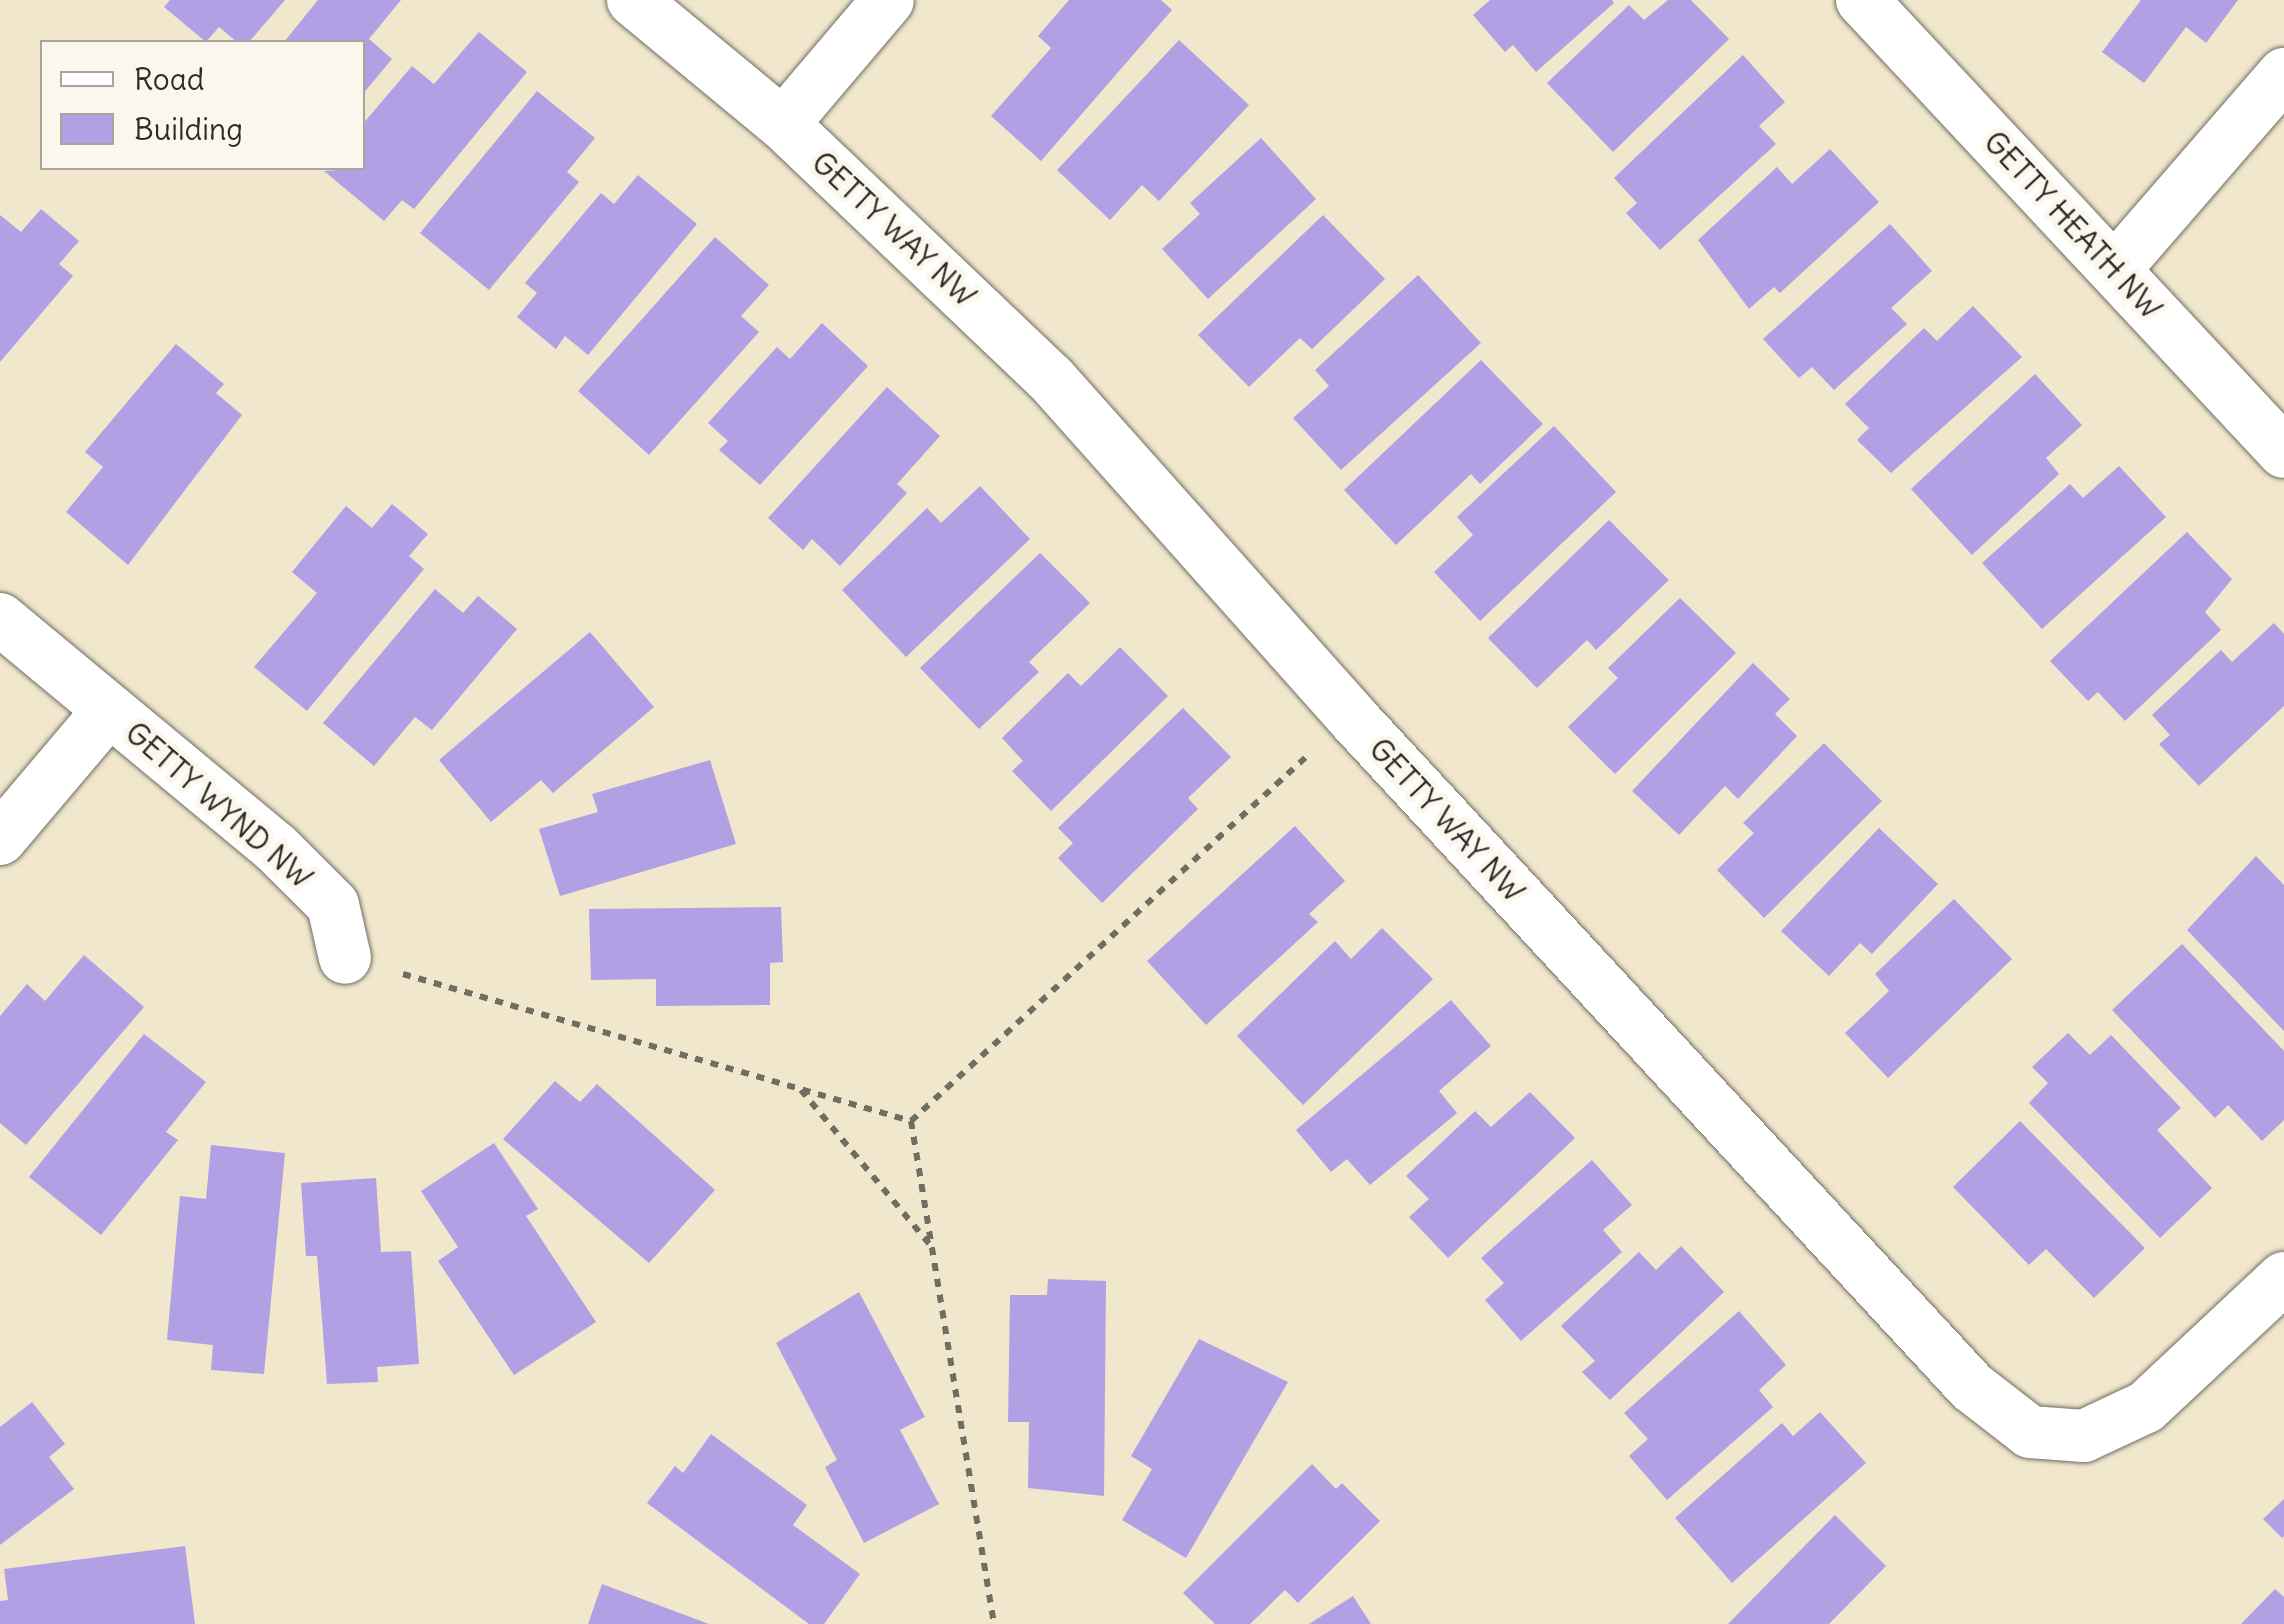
<!DOCTYPE html>
<style>
body{margin:0}
#map{position:relative;width:2284px;height:1624px;overflow:hidden;background:#f0e7cc;font-family:Delius,sans-serif}
div>[style]{position:absolute}
.building>*{inset:0;background:#b2a0e4}
.path>*{height:6px;margin-top:-3px;transform-origin:0;background:repeating-linear-gradient(90deg,#706d63 0 8px,transparent 0 16px)}
.roads{filter:drop-shadow(0 0 2px #706d63) drop-shadow(0 0 2px #706d63)}
.minor>*{height:52px;margin:-26px;padding:0 26px;transform-origin:26px;border-radius:26px;background:#fff}
span{translate:-50% -50%;white-space:nowrap;text-align:center;line-height:1.15;-webkit-text-stroke:10px #fbf7ec;paint-order:stroke}
.street-label{font-size:30px;color:#2b2b2b}
.legend{position:absolute;left:40px;top:40px;width:325px;height:130px;box-sizing:border-box;background:#fbf7ec;border:2px solid #a8a59f;margin:0;padding:12px 18px;list-style:none;font-size:30px;color:#2b2b2b}
.legend li{display:flex;align-items:center;gap:20px;height:50px}
.legend b{width:50px;border:2px solid #a8a59f}
</style>
<div id="map">
<div class="building">
<div style="clip-path:polygon(170px 0,285px 0,249px 42px,237px 42px,219px 27px,206px 42px,164px 7px)"></div>
<div style="clip-path:polygon(318px 0,401px 0,369px 39px,392px 59px,362px 95px,362px 42px,284px 42px)"></div>
<div style="clip-path:polygon(1069px 0,1161px 0,1172px 10px,1041px 161px,991px 116px,1051px 48px,1038px 36px)"></div>
<div style="clip-path:polygon(1490px 0,1612px 0,1614px 3px,1536px 72px,1513px 45px,1505px 52px,1473px 15px)"></div>
<div style="clip-path:polygon(1668px 0,1691px 0,1729px 39px,1613px 152px,1547px 83px,1629px 5px,1644px 20px)"></div>
<div style="clip-path:polygon(2141px 0,2238px 0,2206px 43px,2186px 27px,2144px 83px,2102px 52px)"></div>
<div style="clip-path:polygon(479px 32px,527px 72px,414px 209px,402px 200px,384px 221px,324px 171px,362px 168px,362px 125px,412px 66px,434px 84px)"></div>
<div style="clip-path:polygon(1179px 40px,1249px 105px,1159px 201px,1142px 185px,1110px 220px,1057px 170px)"></div>
<div style="clip-path:polygon(1743px 55px,1785px 102px,1759px 126px,1776px 144px,1660px 250px,1626px 213px,1637px 203px,1614px 178px)"></div>
<div style="clip-path:polygon(537px 91px,595px 138px,567px 172px,579px 182px,489px 290px,420px 233px)"></div>
<div style="clip-path:polygon(1261px 138px,1316px 199px,1208px 299px,1162px 249px,1200px 214px,1190px 203px)"></div>
<div style="clip-path:polygon(1830px 149px,1879px 202px,1780px 293px,1774px 287px,1749px 309px,1698px 240px,1777px 167px,1792px 184px)"></div>
<div style="clip-path:polygon(638px 175px,697px 224px,588px 355px,565px 336px,556px 349px,517px 317px,537px 293px,525px 283px,601px 193px,614px 204px)"></div>
<div style="clip-path:polygon(41px 209px,79px 241px,59px 264px,73px 276px,0 362px,0 215px,21px 232px)"></div>
<div style="clip-path:polygon(1323px 215px,1385px 279px,1312px 349px,1300px 338px,1249px 387px,1198px 335px)"></div>
<div style="clip-path:polygon(1890px 224px,1932px 271px,1891px 308px,1907px 324px,1834px 390px,1812px 367px,1799px 378px,1763px 339px)"></div>
<div style="clip-path:polygon(715px 237px,769px 285px,741px 316px,759px 332px,649px 455px,578px 391px)"></div>
<div style="clip-path:polygon(1418px 275px,1481px 343px,1341px 470px,1293px 418px,1329px 386px,1315px 370px)"></div>
<div style="clip-path:polygon(1973px 306px,2022px 357px,1891px 473px,1857px 440px,1869px 428px,1845px 404px,1924px 328px,1937px 341px)"></div>
<div style="clip-path:polygon(822px 323px,868px 366px,760px 485px,719px 450px,728px 441px,708px 423px,777px 347px,790px 359px)"></div>
<div style="clip-path:polygon(176px 344px,224px 384px,216px 393px,242px 415px,128px 565px,66px 512px,103px 467px,85px 452px)"></div>
<div style="clip-path:polygon(1481px 360px,1543px 424px,1480px 484px,1471px 474px,1396px 545px,1344px 490px)"></div>
<div style="clip-path:polygon(2035px 374px,2082px 425px,2046px 458px,2059px 474px,1972px 555px,1911px 489px)"></div>
<div style="clip-path:polygon(887px 387px,940px 436px,897px 484px,907px 493px,840px 566px,812px 539px,803px 550px,768px 518px)"></div>
<div style="clip-path:polygon(1554px 426px,1616px 492px,1480px 621px,1434px 572px,1473px 535px,1457px 517px)"></div>
<div style="clip-path:polygon(2119px 466px,2166px 517px,2042px 629px,1982px 563px,2070px 484px,2083px 498px)"></div>
<div style="clip-path:polygon(980px 486px,1030px 539px,906px 657px,842px 590px,927px 508px,941px 523px)"></div>
<div style="clip-path:polygon(392px 504px,428px 534px,409px 556px,424px 569px,307px 711px,254px 667px,317px 593px,292px 572px,346px 506px,372px 528px)"></div>
<div style="clip-path:polygon(1609px 520px,1669px 580px,1596px 650px,1587px 640px,1537px 688px,1488px 638px)"></div>
<div style="clip-path:polygon(2187px 532px,2232px 579px,2205px 612px,2221px 630px,2125px 721px,2098px 692px,2088px 701px,2050px 661px)"></div>
<div style="clip-path:polygon(1040px 553px,1090px 603px,1029px 662px,1039px 672px,979px 729px,920px 668px)"></div>
<div style="clip-path:polygon(435px 589px,463px 613px,478px 596px,517px 629px,432px 730px,415px 717px,374px 766px,323px 723px)"></div>
<div style="clip-path:polygon(1680px 598px,1736px 653px,1615px 774px,1568px 727px,1618px 678px,1608px 668px)"></div>
<div style="clip-path:polygon(2274px 623px,2284px 634px,2284px 706px,2199px 786px,2159px 744px,2170px 735px,2152px 715px,2221px 650px,2232px 662px)"></div>
<div style="clip-path:polygon(590px 632px,654px 707px,553px 793px,541px 780px,491px 822px,439px 760px)"></div>
<div style="clip-path:polygon(1120px 647px,1168px 696px,1051px 811px,1012px 771px,1023px 761px,1002px 738px,1068px 673px,1081px 686px)"></div>
<div style="clip-path:polygon(1753px 663px,1790px 699px,1775px 714px,1797px 736px,1738px 799px,1725px 786px,1679px 835px,1632px 791px)"></div>
<div style="clip-path:polygon(1183px 708px,1231px 757px,1188px 798px,1198px 809px,1102px 903px,1058px 858px,1073px 843px,1058px 828px)"></div>
<div style="clip-path:polygon(1824px 743px,1882px 801px,1764px 918px,1717px 870px,1754px 833px,1743px 823px)"></div>
<div style="clip-path:polygon(710px 760px,736px 844px,560px 896px,539px 829px,598px 812px,592px 794px)"></div>
<div style="clip-path:polygon(1295px 826px,1345px 881px,1309px 914px,1318px 922px,1206px 1025px,1147px 961px)"></div>
<div style="clip-path:polygon(1879px 828px,1938px 884px,1872px 954px,1860px 943px,1829px 976px,1781px 931px)"></div>
<div style="clip-path:polygon(2256px 856px,2284px 885px,2284px 1031px,2187px 930px)"></div>
<div style="clip-path:polygon(1954px 899px,2012px 959px,1888px 1078px,1845px 1033px,1889px 991px,1875px 974px)"></div>
<div style="clip-path:polygon(781px 907px,783px 962px,770px 963px,770px 1005px,656px 1006px,656px 979px,591px 980px,589px 909px)"></div>
<div style="clip-path:polygon(1382px 928px,1433px 979px,1303px 1105px,1237px 1036px,1335px 941px,1351px 959px)"></div>
<div style="clip-path:polygon(2182px 944px,2284px 1051px,2284px 1120px,2262px 1141px,2228px 1105px,2215px 1118px,2112px 1010px)"></div>
<div style="clip-path:polygon(84px 955px,144px 1007px,26px 1145px,0 1123px,0 1016px,27px 984px,45px 1001px)"></div>
<div style="clip-path:polygon(1451px 1000px,1491px 1046px,1439px 1091px,1457px 1113px,1370px 1185px,1347px 1159px,1331px 1172px,1296px 1130px)"></div>
<div style="clip-path:polygon(2068px 1033px,2090px 1055px,2111px 1035px,2181px 1108px,2157px 1130px,2212px 1188px,2160px 1238px,2029px 1103px,2048px 1083px,2032px 1067px)"></div>
<div style="clip-path:polygon(144px 1034px,206px 1082px,166px 1132px,178px 1140px,101px 1235px,29px 1177px)"></div>
<div style="clip-path:polygon(555px 1081px,580px 1102px,597px 1084px,715px 1190px,649px 1263px,503px 1139px)"></div>
<div style="clip-path:polygon(1530px 1092px,1575px 1138px,1448px 1258px,1409px 1217px,1429px 1199px,1406px 1176px,1475px 1111px,1491px 1127px)"></div>
<div style="clip-path:polygon(2020px 1121px,2145px 1248px,2094px 1298px,2046px 1249px,2029px 1265px,1953px 1187px)"></div>
<div style="clip-path:polygon(494px 1143px,538px 1209px,526px 1216px,596px 1322px,514px 1375px,438px 1261px,458px 1247px,421px 1191px)"></div>
<div style="clip-path:polygon(211px 1145px,285px 1153px,264px 1374px,211px 1370px,213px 1345px,167px 1340px,180px 1196px,206px 1199px)"></div>
<div style="clip-path:polygon(1592px 1160px,1632px 1205px,1603px 1230px,1622px 1252px,1521px 1341px,1485px 1300px,1504px 1283px,1481px 1258px)"></div>
<div style="clip-path:polygon(376px 1178px,381px 1252px,411px 1251px,419px 1364px,377px 1367px,378px 1382px,327px 1384px,317px 1256px,306px 1256px,301px 1183px)"></div>
<div style="clip-path:polygon(1681px 1246px,1724px 1292px,1610px 1400px,1582px 1372px,1595px 1361px,1561px 1326px,1639px 1252px,1656px 1270px)"></div>
<div style="clip-path:polygon(1048px 1279px,1106px 1281px,1104px 1496px,1028px 1488px,1029px 1422px,1008px 1422px,1010px 1295px,1047px 1295px)"></div>
<div style="clip-path:polygon(859px 1292px,925px 1417px,900px 1430px,939px 1504px,864px 1543px,825px 1467px,837px 1460px,776px 1343px)"></div>
<div style="clip-path:polygon(1739px 1311px,1786px 1365px,1759px 1390px,1773px 1407px,1667px 1500px,1629px 1456px,1648px 1439px,1624px 1413px)"></div>
<div style="clip-path:polygon(1199px 1339px,1288px 1382px,1186px 1558px,1122px 1520px,1152px 1469px,1131px 1456px)"></div>
<div style="clip-path:polygon(32px 1402px,65px 1444px,49px 1457px,74px 1489px,0 1545px,0 1427px)"></div>
<div style="clip-path:polygon(1820px 1412px,1866px 1463px,1732px 1583px,1675px 1518px,1782px 1423px,1793px 1436px)"></div>
<div style="clip-path:polygon(711px 1434px,807px 1505px,793px 1525px,860px 1574px,824px 1624px,809px 1624px,647px 1503px,675px 1466px,683px 1473px)"></div>
<div style="clip-path:polygon(1312px 1464px,1336px 1489px,1342px 1483px,1380px 1521px,1298px 1603px,1285px 1590px,1250px 1624px,1215px 1624px,1183px 1593px)"></div>
<div style="clip-path:polygon(2284px 1499px,2284px 1536px,2282px 1538px,2263px 1519px)"></div>
<div style="clip-path:polygon(1835px 1515px,1886px 1566px,1829px 1624px,1728px 1624px)"></div>
<div style="clip-path:polygon(185px 1546px,195px 1624px,0 1624px,0 1601px,8px 1600px,4px 1569px)"></div>
<div style="clip-path:polygon(602px 1584px,709px 1624px,588px 1624px)"></div>
<div style="clip-path:polygon(2275px 1589px,2284px 1597px,2284px 1624px,2241px 1624px)"></div>
<div style="clip-path:polygon(1353px 1596px,1371px 1624px,1309px 1624px)"></div>
</div>
<div class="path">
<div style="left:403px;top:974px;width:529px;rotate:16.14deg"></div>
<div style="left:911px;top:1121px;width:510px;rotate:80.63deg"></div>
<div style="left:801px;top:1090px;width:202px;rotate:50.2deg"></div>
<div style="left:911px;top:1121px;width:537px;rotate:-42.66deg"></div>
</div>
<div class="roads">
<div class="minor">
<div style="left:633px;top:0;width:195px;rotate:39.6deg"></div>
<div style="left:783px;top:124px;width:370px;rotate:43.6deg"></div>
<div style="left:1051px;top:379px;width:451px;rotate:48.3deg"></div>
<div style="left:1351px;top:716px;width:914px;rotate:47.22deg"></div>
<div style="left:1972px;top:1387px;width:73px;rotate:37.8deg"></div>
<div style="left:2030px;top:1432px;width:54px;rotate:4.2deg"></div>
<div style="left:2084px;top:1436px;width:68px;rotate:-25.1deg"></div>
<div style="left:2146px;top:1407px;width:189px;rotate:-43.1deg"></div>
<div style="left:1862px;top:0;width:618px;rotate:46.97deg"></div>
<div style="left:783px;top:124px;width:162px;rotate:-49.7deg"></div>
<div style="left:2115px;top:269px;width:258px;rotate:-49.1deg"></div>
<div style="left:0;top:619px;width:357px;rotate:39.7deg"></div>
<div style="left:275px;top:847px;width:82px;rotate:45deg"></div>
<div style="left:333px;top:905px;width:54px;rotate:77.2deg"></div>
<div style="left:0;top:839px;width:169px;rotate:-49.8deg"></div>
</div>
</div>
<div class="street-label">
<span style="left:2073px;top:225px;rotate:47deg">GETTY HEATH NW</span>
<span style="left:894px;top:229px;rotate:43deg">GETTY WAY NW</span>
<span style="left:219px;top:805px;rotate:41deg">GETTY WYND NW</span>
<span style="left:1447px;top:820px;rotate:47deg">GETTY WAY NW</span>
</div>
<ul class="legend">
<li><b style="height:12px;background:#fff"></b>Road</li>
<li><b style="height:28px;background:#b2a0e4"></b>Building</li>
</ul>
</div>
